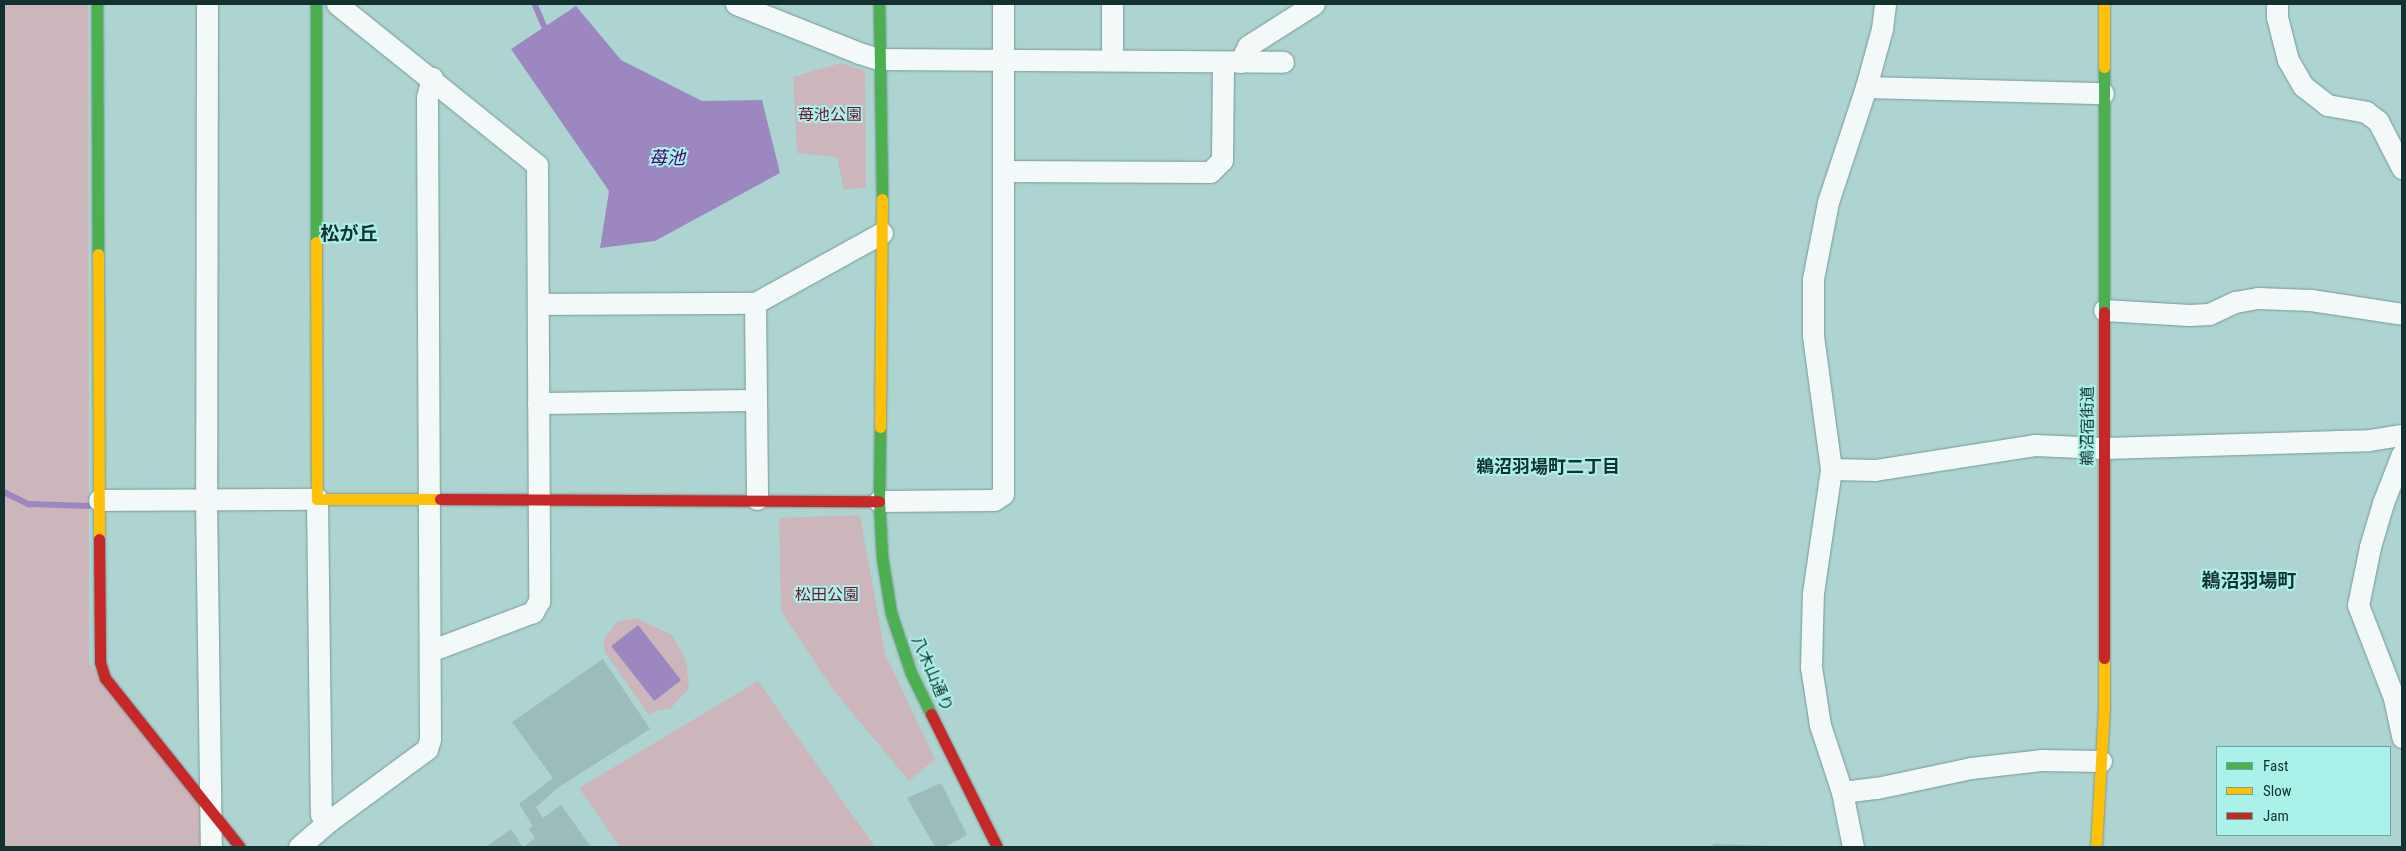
<!DOCTYPE html>
<meta charset="utf-8">
<style>
body{margin:0}
#map{position:relative;width:2406px;height:851px;overflow:hidden;background:#add4d0;font-family:"Roboto Condensed","Noto Sans JP",sans-serif}
div>[style]{position:absolute}
.green>*{inset:0;background:#ccb6bb}
.water>*{inset:0;background:#9c87c1;transform-origin:0 0}
.stream>*{height:5.5px;margin:-2.75px;padding:0 2.75px;transform-origin:2.75px;border-radius:2.75px;background:#9c87c1}
.building>*{inset:0;background:#9cbbbb}
.roads{filter:drop-shadow(0 0 1px #799896) drop-shadow(0 0 1px #799896)}
.street>*{height:21px;margin:-10.5px;padding:0 10.5px;transform-origin:10.5px;border-radius:10.5px;background:#f3f9f8}
.fast>*{height:11px;margin:-5.5px;padding:0 5.5px;transform-origin:5.5px;border-radius:5.5px;background:#4caf50}
.slow>*{height:11px;margin:-5.5px;padding:0 5.5px;transform-origin:5.5px;border-radius:5.5px;background:#ffc107}
.jam>*{height:11px;margin:-5.5px;padding:0 5.5px;transform-origin:5.5px;border-radius:5.5px;background:#c62828}
span{translate:-50% -50%;white-space:nowrap;text-align:center;line-height:1.15;-webkit-text-stroke:4px #aaf1ea;paint-order:stroke}
.park-label{font-size:16px;color:#721231}
.street-label{font-size:16px;color:#13312e}
.water-label{font-size:18px;color:#49006f;font-style:italic}
.neighbourhood-label{font-size:18px;color:#13312e;font-weight:700}
.quarter-label{font-size:19px;color:#13312e;font-weight:700}
.frame{position:absolute;inset:0;border:5px solid #13312e;pointer-events:none}
.legend{position:absolute;left:2216px;top:746px;width:175px;height:90px;box-sizing:border-box;background:#aaf1ea;border:1px solid #6ea49f;margin:0;padding:6px 9px;list-style:none;font-size:15px;color:#13312e}
.legend li{display:flex;align-items:center;gap:10px;height:25px}
.legend b{width:25px;border:1px solid #6ea49f}
</style>
<div id="map">
<div class="green">
<div style="clip-path:polygon(4px 4px,88px 4px,89px 663px,206px 813px,204px 847px,4px 847px)"></div>
<div style="clip-path:polygon(841px 63px,865px 71px,866px 187px,844px 190px,837px 157px,797px 153px,793px 77px)"></div>
<div style="clip-path:polygon(860px 515px,885px 654px,935px 759px,909px 781px,834px 691px,781px 611px,779px 518px)"></div>
<div style="clip-path:polygon(636px 618px,672px 635px,686px 660px,689px 688px,670px 709px,658px 710px,649px 715px,604px 651px,604px 639px,617px 622px)"></div>
<div style="clip-path:polygon(758px 681px,875px 847px,620px 847px,579px 788px)"></div>
</div>
<div class="water">
<div style="clip-path:polygon(576px 6px,621px 60px,702px 101px,762px 100px,780px 173px,655px 241px,600px 248px,609px 191px,511px 49px)"></div>
<div style="left:638px;top:625px;width:70px;height:34px;rotate:52deg"></div>
</div>
<div class="stream">
<div style="left:535px;top:4px;width:25px;rotate:67deg"></div>
<div style="left:4px;top:492px;width:28px;rotate:26deg"></div>
<div style="left:29px;top:504px;width:60px;rotate:1.9deg"></div>
</div>
<div class="building">
<div style="clip-path:polygon(603px 659px,650px 729px,559px 787px,536px 807px,543px 818px,561px 805px,591px 847px,524px 847px,535px 838px,529px 829px,533px 826px,519px 804px,553px 778px,512px 722px)"></div>
<div style="clip-path:polygon(941px 783px,967px 835px,945px 847px,935px 847px,907px 798px)"></div>
<div style="clip-path:polygon(511px 829px,523px 847px,486px 847px)"></div>
<div style="clip-path:polygon(1713px 844px,1783px 846px,1783px 847px,1713px 847px)"></div>
</div>
<div class="roads">
<div class="street">
<div style="left:207px;top:4px;width:496px;rotate:90.1deg"></div>
<div style="left:206px;top:500px;width:347px;rotate:89.2deg"></div>
<div style="left:337px;top:4px;width:257px;rotate:38.8deg"></div>
<div style="left:537px;top:165px;width:436px;rotate:89.7deg"></div>
<div style="left:539px;top:601px;width:13px;rotate:119deg"></div>
<div style="left:533px;top:612px;width:110px;rotate:159.3deg"></div>
<div style="left:736px;top:4px;width:132px;rotate:21.7deg"></div>
<div style="left:859px;top:53px;width:21px;rotate:17deg"></div>
<div style="left:879px;top:59px;width:404px;rotate:0.4deg"></div>
<div style="left:1112px;top:4px;width:56px;rotate:90deg"></div>
<div style="left:2277px;top:4px;width:13px;rotate:90deg"></div>
<div style="left:2277px;top:17px;width:44px;rotate:75.7deg"></div>
<div style="left:2288px;top:60px;width:30px;rotate:60deg"></div>
<div style="left:2303px;top:86px;width:31px;rotate:38deg"></div>
<div style="left:2327px;top:105px;width:40px;rotate:10deg"></div>
<div style="left:2366px;top:112px;width:15px;rotate:37deg"></div>
<div style="left:2378px;top:121px;width:53px;rotate:62.9deg"></div>
<div style="left:1240px;top:62px;width:18px;rotate:-63deg"></div>
<div style="left:1248px;top:46px;width:78px;rotate:-32.5deg"></div>
<div style="left:1866px;top:87px;width:237px;rotate:1.5deg"></div>
<div style="left:1003px;top:171px;width:207px;rotate:0.3deg"></div>
<div style="left:1210px;top:172px;width:17px;rotate:-45deg"></div>
<div style="left:1222px;top:160px;width:98px;rotate:-89.4deg"></div>
<div style="left:755px;top:303px;width:145px;rotate:-28.9deg"></div>
<div style="left:539px;top:304px;width:216px;rotate:-0.3deg"></div>
<div style="left:755px;top:303px;width:196px;rotate:89.4deg"></div>
<div style="left:2104px;top:310px;width:85px;rotate:3.4deg"></div>
<div style="left:2189px;top:315px;width:20px;rotate:-3deg"></div>
<div style="left:2209px;top:314px;width:29px;rotate:-25deg"></div>
<div style="left:2235px;top:302px;width:23px;rotate:-10deg"></div>
<div style="left:2258px;top:298px;width:53px;rotate:2.2deg"></div>
<div style="left:2311px;top:300px;width:92px;rotate:8.7deg"></div>
<div style="left:538px;top:403px;width:218px;rotate:-0.8deg"></div>
<div style="left:2402px;top:454px;width:53px;rotate:111.2deg"></div>
<div style="left:2383px;top:503px;width:46px;rotate:106.5deg"></div>
<div style="left:2370px;top:547px;width:59px;rotate:101.7deg"></div>
<div style="left:2358px;top:605px;width:100px;rotate:68.8deg"></div>
<div style="left:2394px;top:698px;width:40px;rotate:78deg"></div>
<div style="left:1831px;top:469px;width:44px;rotate:1.3deg"></div>
<div style="left:1875px;top:470px;width:161px;rotate:-8.9deg"></div>
<div style="left:2034px;top:445px;width:70px;rotate:2.5deg"></div>
<div style="left:2104px;top:448px;width:265px;rotate:-1.7deg"></div>
<div style="left:2369px;top:440px;width:33px;rotate:-9deg"></div>
<div style="left:99px;top:500px;width:218px;rotate:-0.3deg"></div>
<div style="left:317px;top:499px;width:315px;rotate:89.3deg"></div>
<div style="left:321px;top:814px;width:11px;rotate:41deg"></div>
<div style="left:879px;top:501px;width:115px;rotate:-0.5deg"></div>
<div style="left:994px;top:500px;width:11px;rotate:-34deg"></div>
<div style="left:1003px;top:494px;width:490px;rotate:-90deg"></div>
<div style="left:1842px;top:792px;width:35px;rotate:-7deg"></div>
<div style="left:1877px;top:788px;width:96px;rotate:-12deg"></div>
<div style="left:1971px;top:768px;width:70px;rotate:-6.5deg"></div>
<div style="left:2041px;top:760px;width:60px;rotate:1deg"></div>
<div style="left:299px;top:847px;width:40px;rotate:-41deg"></div>
<div style="left:329px;top:821px;width:122px;rotate:-36.3deg"></div>
<div style="left:427px;top:749px;width:10px;rotate:-73deg"></div>
<div style="left:430px;top:739px;width:642px;rotate:-90.27deg"></div>
<div style="left:427px;top:97px;width:20px;rotate:-75deg"></div>
<div style="left:1853px;top:847px;width:56px;rotate:-101.3deg"></div>
<div style="left:1842px;top:792px;width:71px;rotate:-108.2deg"></div>
<div style="left:1820px;top:725px;width:59px;rotate:-98.8deg"></div>
<div style="left:1811px;top:667px;width:74px;rotate:-88.5deg"></div>
<div style="left:1813px;top:593px;width:125px;rotate:-81.7deg"></div>
<div style="left:1831px;top:469px;width:135px;rotate:-97.7deg"></div>
<div style="left:1813px;top:335px;width:56px;rotate:-90deg"></div>
<div style="left:1813px;top:279px;width:78px;rotate:-79deg"></div>
<div style="left:1828px;top:202px;width:121px;rotate:-71.7deg"></div>
<div style="left:1866px;top:87px;width:60px;rotate:-74.6deg"></div>
<div style="left:1882px;top:29px;width:25px;rotate:-83deg"></div>
</div>
<div class="fast">
<div style="left:97px;top:4px;width:250px;rotate:89.8deg"></div>
<div style="left:316px;top:4px;width:238px;rotate:90deg"></div>
<div style="left:879px;top:4px;width:195px;rotate:89.1deg"></div>
<div style="left:2104px;top:67px;width:245px;rotate:90deg"></div>
<div style="left:880px;top:427px;width:74px;rotate:90.8deg"></div>
<div style="left:879px;top:501px;width:56px;rotate:86.9deg"></div>
<div style="left:882px;top:557px;width:57px;rotate:80.9deg"></div>
<div style="left:891px;top:613px;width:63px;rotate:71.6deg"></div>
<div style="left:911px;top:673px;width:46px;rotate:64deg"></div>
</div>
<div class="slow">
<div style="left:2104px;top:4px;width:63px;rotate:90deg"></div>
<div style="left:316px;top:242px;width:257px;rotate:89.8deg"></div>
<div style="left:317px;top:499px;width:123px"></div>
<div style="left:98px;top:254px;width:285px;rotate:89.8deg"></div>
<div style="left:880px;top:427px;width:228px;rotate:-89.5deg"></div>
<div style="left:2096px;top:847px;width:140px;rotate:-86.7deg"></div>
<div style="left:2104px;top:707px;width:49px;rotate:-90deg"></div>
</div>
<div class="jam">
<div style="left:2104px;top:312px;width:346px;rotate:90deg"></div>
<div style="left:440px;top:499px;width:439px;rotate:0.3deg"></div>
<div style="left:99px;top:539px;width:123px;rotate:89.5deg"></div>
<div style="left:100px;top:662px;width:17px;rotate:73deg"></div>
<div style="left:105px;top:678px;width:216px;rotate:51.4deg"></div>
<div style="left:931px;top:714px;width:148px;rotate:63.6deg"></div>
</div>
</div>
<div class="park-label">
<span style="left:830px;top:115px">苺池公園</span>
<span style="left:827px;top:595px">松田公園</span>
</div>
<div class="street-label">
<span style="left:2088px;top:426px;rotate:-90deg">鵜沼宿街道</span>
<span style="left:932px;top:674px;rotate:67deg">八木山通り</span>
</div>
<div class="water-label">
<span style="left:667px;top:158px">苺池</span>
</div>
<div class="neighbourhood-label">
<span style="left:1548px;top:467px">鵜沼羽場町二丁目</span>
</div>
<div class="quarter-label">
<span style="left:349px;top:234px">松が丘</span>
<span style="left:2249px;top:581px">鵜沼羽場町</span>
</div>
<div class="frame"></div>
<ul class="legend">
<li><b style="height:6px;background:#4caf50"></b>Fast</li>
<li><b style="height:6px;background:#ffc107"></b>Slow</li>
<li><b style="height:6px;background:#c62828"></b>Jam</li>
</ul>
</div>
